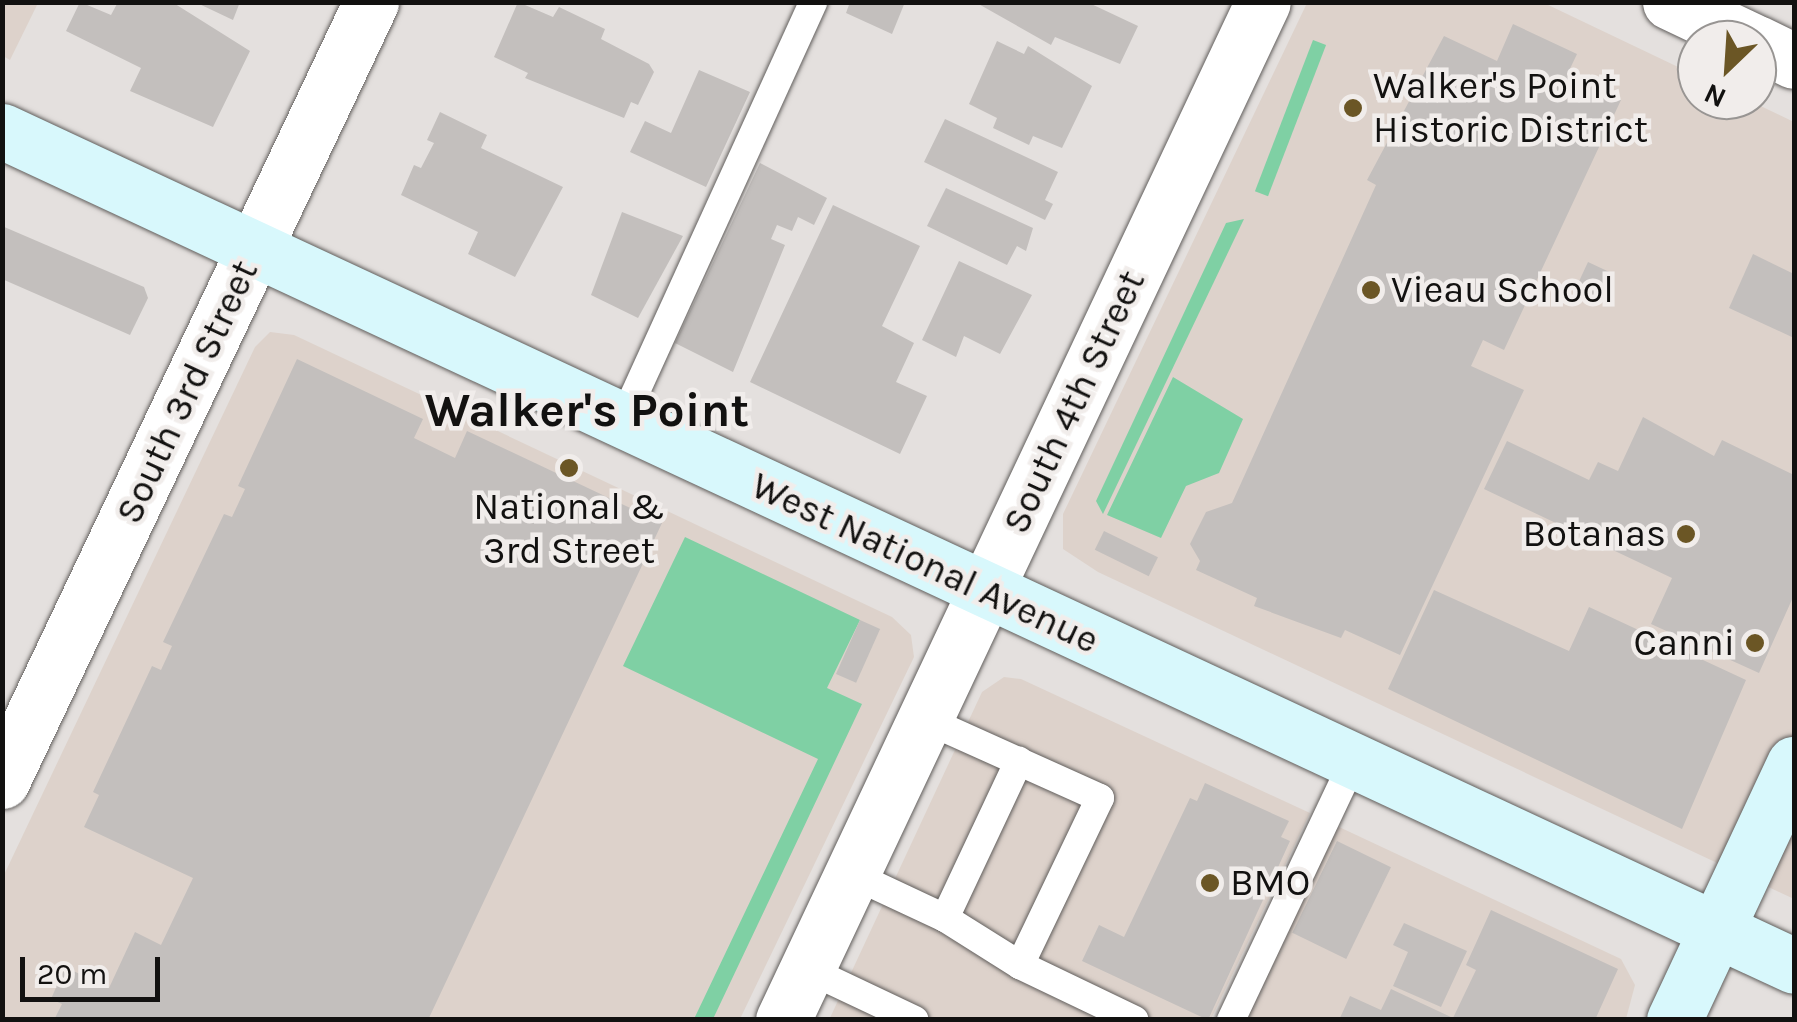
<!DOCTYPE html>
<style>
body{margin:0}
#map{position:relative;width:1797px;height:1022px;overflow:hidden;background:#e4e0de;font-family:Karla,sans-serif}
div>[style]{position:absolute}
.built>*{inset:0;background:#ddd2cb}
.green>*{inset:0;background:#7fd0a4;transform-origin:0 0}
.building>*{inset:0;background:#c3bfbd;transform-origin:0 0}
.roads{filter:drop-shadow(0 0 2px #615e5c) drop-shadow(0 0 2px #615e5c)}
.lane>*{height:28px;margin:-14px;padding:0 14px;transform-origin:14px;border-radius:14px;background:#fff}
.street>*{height:55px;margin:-27.5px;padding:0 27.5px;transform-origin:27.5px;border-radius:27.5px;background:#fff}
.secondary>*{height:55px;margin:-27.5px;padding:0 27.5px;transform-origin:27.5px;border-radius:27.5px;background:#d8f8fc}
.dots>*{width:28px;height:28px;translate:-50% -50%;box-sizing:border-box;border:5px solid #f1edeb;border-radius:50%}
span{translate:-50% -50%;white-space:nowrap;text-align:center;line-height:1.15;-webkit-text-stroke:9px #f1edeb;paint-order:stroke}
.poi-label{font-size:38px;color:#121110}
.left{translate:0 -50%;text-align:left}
.right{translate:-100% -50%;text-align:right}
.street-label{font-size:38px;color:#121110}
.district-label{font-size:48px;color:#121110;font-weight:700}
.frame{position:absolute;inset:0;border:5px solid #121110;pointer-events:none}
.north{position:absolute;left:1677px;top:20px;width:100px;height:100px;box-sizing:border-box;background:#f1edeb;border:2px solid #989593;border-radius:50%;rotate:205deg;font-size:28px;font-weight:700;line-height:40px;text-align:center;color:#121110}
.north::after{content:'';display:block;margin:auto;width:35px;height:45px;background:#6b5625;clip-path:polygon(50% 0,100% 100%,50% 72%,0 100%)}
.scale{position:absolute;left:20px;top:957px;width:140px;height:45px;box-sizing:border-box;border:5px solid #121110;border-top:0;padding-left:12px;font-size:30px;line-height:35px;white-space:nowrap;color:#121110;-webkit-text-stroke:8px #f1edeb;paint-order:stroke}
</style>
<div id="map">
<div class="built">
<div style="clip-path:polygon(3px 2px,38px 3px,10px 60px,3px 56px)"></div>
<div style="clip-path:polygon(1307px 3px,1544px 3px,1697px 76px,1697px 100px,1748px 100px,1794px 122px,1794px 899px,1098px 572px,1063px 549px,1063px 514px)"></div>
<div style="clip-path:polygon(270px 332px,294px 335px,892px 617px,911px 635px,914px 657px,740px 1019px,3px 1019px,2px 879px,255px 347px)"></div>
<div style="clip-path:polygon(1004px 677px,1021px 679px,1310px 813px,1211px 1019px,829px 1020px,982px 692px)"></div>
<div style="clip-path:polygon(1337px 826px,1621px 959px,1635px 985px,1626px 1019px,1245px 1020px)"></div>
</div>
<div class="green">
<div style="left:1313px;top:40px;width:14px;height:162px;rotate:21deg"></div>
<div style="clip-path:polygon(1244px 219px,1103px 514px,1096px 501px,1226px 223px)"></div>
<div style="clip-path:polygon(1173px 377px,1243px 419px,1219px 473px,1186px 486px,1161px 538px,1107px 515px)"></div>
<div style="clip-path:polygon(685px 537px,860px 620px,827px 688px,862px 704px,713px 1019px,694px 1019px,818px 759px,623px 666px)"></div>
</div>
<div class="building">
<div style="clip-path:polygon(80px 2px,111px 15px,118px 2px,172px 2px,250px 51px,213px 127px,130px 91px,141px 68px,66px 31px)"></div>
<div style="clip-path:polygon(195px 2px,240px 2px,233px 20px)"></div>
<div style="clip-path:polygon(518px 2px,553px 17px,559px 7px,605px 29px,601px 39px,649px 64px,654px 72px,638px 105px,631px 102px,624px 118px,525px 78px,528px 73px,494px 57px)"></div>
<div style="clip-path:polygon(850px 2px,905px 2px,892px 34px,846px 13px)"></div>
<div style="clip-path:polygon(975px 2px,1087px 2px,1138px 26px,1120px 64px,1055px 37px,1051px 45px)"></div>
<div style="clip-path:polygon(1513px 24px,1577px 54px,1567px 75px,1621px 100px,1504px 350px,1483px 340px,1471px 366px,1524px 390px,1400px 655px,1345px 630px,1341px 638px,1254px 606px,1257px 598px,1196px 570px,1200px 561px,1190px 544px,1206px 512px,1232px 503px,1376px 185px,1367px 180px,1444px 36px,1497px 61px)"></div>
<div style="clip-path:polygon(997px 41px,1024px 54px,1028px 46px,1092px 86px,1062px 148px,1033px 136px,1029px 145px,993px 128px,997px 118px,969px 104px)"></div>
<div style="clip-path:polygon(699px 70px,750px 92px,706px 187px,630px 152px,645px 121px,671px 133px)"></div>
<div style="clip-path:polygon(440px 112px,487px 135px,481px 148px,563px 187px,515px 277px,468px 254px,478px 232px,401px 195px,414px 165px,421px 168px,434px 143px,427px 140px)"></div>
<div style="clip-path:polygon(945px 119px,1058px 172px,1045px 200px,1053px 204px,1045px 220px,924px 162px)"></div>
<div style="clip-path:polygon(760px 163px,827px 198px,814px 225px,798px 217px,792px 231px,777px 225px,771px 239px,785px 245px,733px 372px,675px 343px)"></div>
<div style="clip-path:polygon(946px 188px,1033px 228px,1026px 251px,1017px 246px,1007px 265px,927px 226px)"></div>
<div style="clip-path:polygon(833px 205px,920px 246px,882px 326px,914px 343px,896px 382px,927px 396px,900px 454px,750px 382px)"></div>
<div style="clip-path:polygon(622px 212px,683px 236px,638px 318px,591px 295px)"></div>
<div style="clip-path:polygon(2px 226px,144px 287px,148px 298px,130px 335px,2px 279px)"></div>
<div style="clip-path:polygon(1753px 254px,1794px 274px,1794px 338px,1729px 308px)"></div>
<div style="clip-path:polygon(959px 261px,1032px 295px,1000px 354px,964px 336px,956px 357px,922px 340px)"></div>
<div style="left:1588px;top:262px;width:26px;height:30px;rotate:25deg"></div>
<div style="clip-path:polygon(297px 359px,423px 419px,414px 438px,455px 458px,467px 431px,662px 523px,428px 1020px,54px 1020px,62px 1004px,51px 999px,65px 967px,109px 988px,135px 932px,161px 945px,193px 878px,84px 827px,99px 795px,93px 792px,152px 666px,161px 670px,172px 646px,163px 642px,224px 514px,232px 517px,245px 489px,238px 486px)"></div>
<div style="clip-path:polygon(1643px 417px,1714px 456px,1722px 440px,1794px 475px,1794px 595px,1759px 673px,1651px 624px,1672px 578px,1484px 489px,1507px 441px,1589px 480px,1598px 462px,1618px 471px)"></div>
<div style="left:1104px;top:531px;width:60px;height:21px;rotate:26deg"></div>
<div style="clip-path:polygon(1434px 590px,1569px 651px,1589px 607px,1746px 680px,1682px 829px,1388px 689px)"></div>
<div style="left:860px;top:620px;width:22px;height:59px;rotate:24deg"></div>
<div style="clip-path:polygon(1205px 783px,1289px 821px,1281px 837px,1290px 841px,1208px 1020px,1082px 961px,1099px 925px,1124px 937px,1190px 798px,1197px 801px)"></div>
<div style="left:1337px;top:841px;width:60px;height:102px;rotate:26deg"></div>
<div style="clip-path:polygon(1491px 910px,1618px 969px,1595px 1020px,1339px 1020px,1350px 996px,1381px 1010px,1391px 989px,1453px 1018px,1476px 970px,1466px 965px)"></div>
<div style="clip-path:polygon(1404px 923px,1467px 951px,1441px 1007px,1393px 986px,1408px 952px,1393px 945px)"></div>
</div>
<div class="roads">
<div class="lane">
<div style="left:622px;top:422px;width:461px;rotate:-65.5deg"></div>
<div style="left:851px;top:874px;width:104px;rotate:25.1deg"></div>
<div style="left:945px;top:918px;width:89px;rotate:32.1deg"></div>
<div style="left:1020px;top:965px;width:185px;rotate:-64.4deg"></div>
<div style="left:1100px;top:798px;width:193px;rotate:-155.8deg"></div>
<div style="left:945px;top:918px;width:174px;rotate:-64.8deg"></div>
<div style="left:1020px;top:965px;width:127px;rotate:25.6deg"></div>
<div style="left:807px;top:969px;width:119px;rotate:25.3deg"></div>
<div style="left:1231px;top:1020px;width:285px;rotate:-64.7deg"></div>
</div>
<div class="street">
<div style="left:1670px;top:2px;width:89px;rotate:25.4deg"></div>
<div style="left:1757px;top:43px;width:41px;rotate:25.9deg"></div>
<div style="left:2px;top:781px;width:862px;rotate:-64.65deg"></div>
<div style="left:783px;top:1020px;width:1125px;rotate:-64.76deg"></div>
</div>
<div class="secondary">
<div style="left:2px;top:131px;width:1977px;rotate:24.98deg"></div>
<div style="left:1674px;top:1020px;width:283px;rotate:-64.9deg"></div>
</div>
</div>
<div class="dots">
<div style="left:1353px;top:108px;background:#6b5625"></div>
<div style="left:1371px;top:290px;background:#6b5625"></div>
<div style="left:569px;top:468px;background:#6b5625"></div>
<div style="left:1686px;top:534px;background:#6b5625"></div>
<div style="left:1755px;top:643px;background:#6b5625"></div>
<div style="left:1210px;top:883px;background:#6b5625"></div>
</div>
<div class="poi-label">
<span class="left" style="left:1373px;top:108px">Walker's Point<br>Historic District</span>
<span class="left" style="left:1391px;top:290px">Vieau School</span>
<span style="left:569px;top:529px">National &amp;<br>3rd Street</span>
<span class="right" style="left:1666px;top:534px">Botanas</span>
<span class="right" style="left:1735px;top:643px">Canni</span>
<span class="left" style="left:1230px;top:883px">BMO</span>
</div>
<div class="street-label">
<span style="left:187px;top:392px;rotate:-65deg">South 3rd Street</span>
<span style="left:1074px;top:402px;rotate:-65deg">South 4th Street</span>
<span style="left:925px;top:563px;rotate:25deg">West National Avenue</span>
</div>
<div class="district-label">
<span style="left:587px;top:411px">Walker's Point</span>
</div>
<div class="frame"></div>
<div class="north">N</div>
<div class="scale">20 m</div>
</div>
